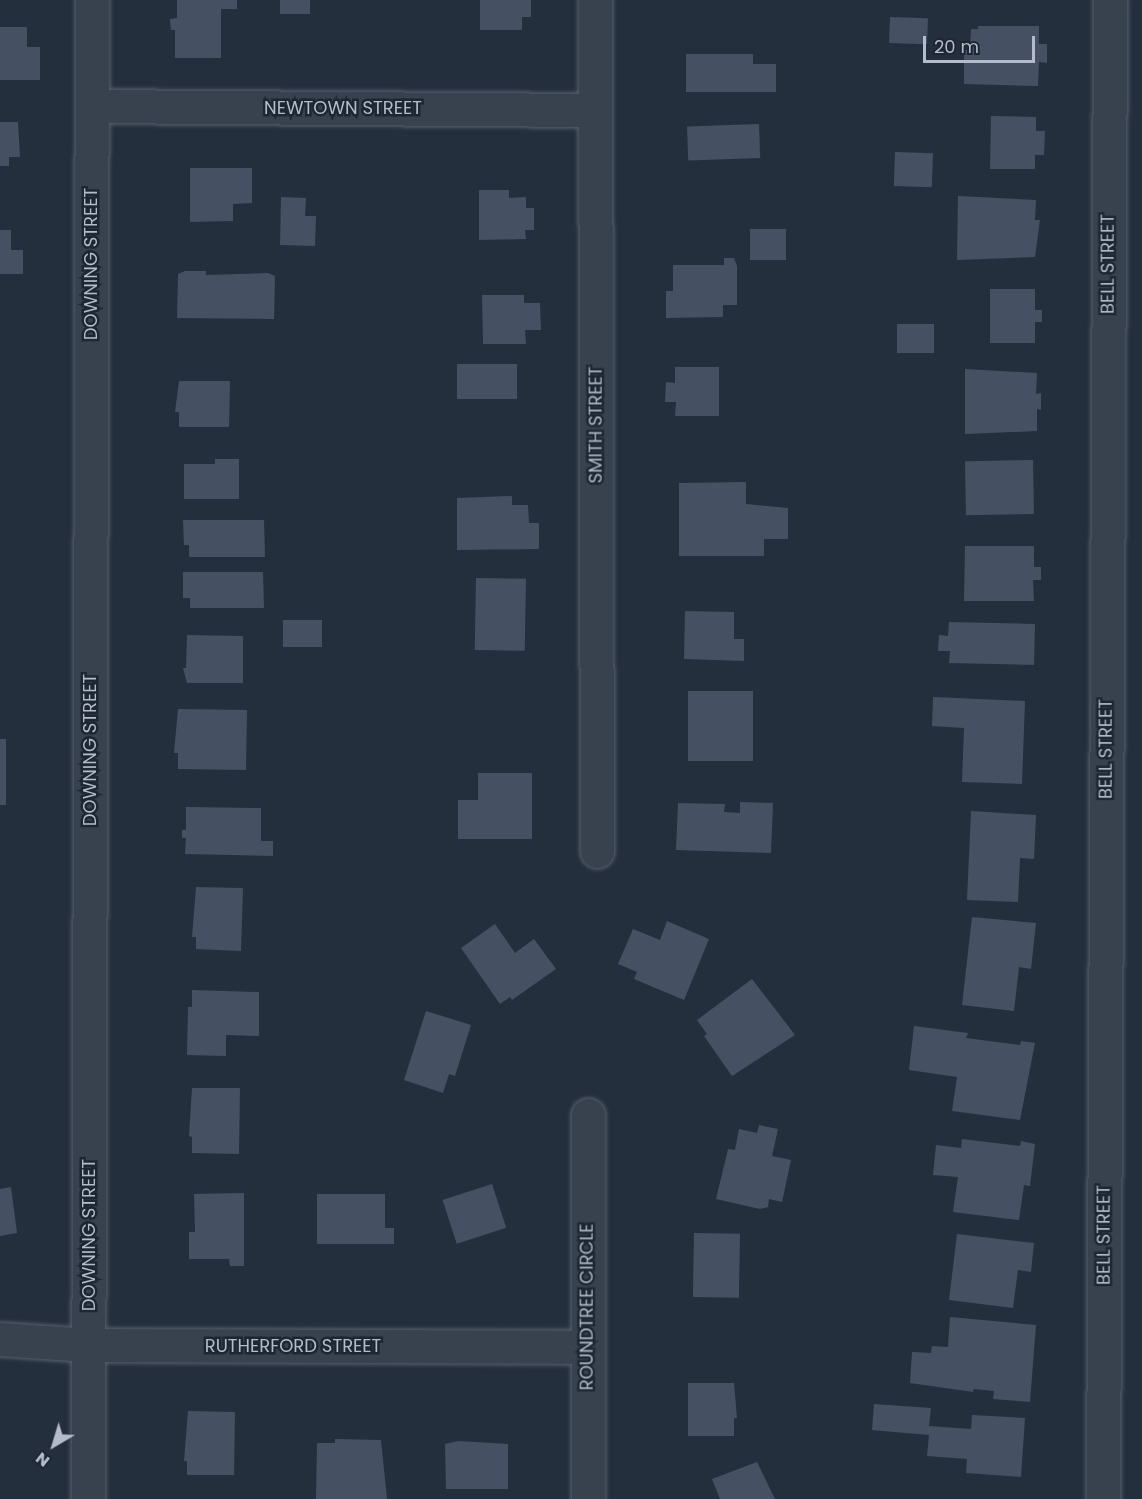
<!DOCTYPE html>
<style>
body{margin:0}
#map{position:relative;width:1142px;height:1499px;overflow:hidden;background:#242f3e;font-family:Poppins,sans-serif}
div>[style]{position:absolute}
.building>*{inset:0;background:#455162;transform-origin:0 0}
.roads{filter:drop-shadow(0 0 2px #565f6c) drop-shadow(0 0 2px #565f6c)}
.street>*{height:33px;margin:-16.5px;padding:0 16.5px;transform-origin:16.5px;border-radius:16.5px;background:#38414e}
span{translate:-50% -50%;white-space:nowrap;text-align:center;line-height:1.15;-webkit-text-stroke:5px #1d2633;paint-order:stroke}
.street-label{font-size:18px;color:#b4bcc9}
.north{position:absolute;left:24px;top:1415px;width:60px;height:60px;-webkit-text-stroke:4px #1d2633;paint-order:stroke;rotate:218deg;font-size:16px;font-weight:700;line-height:24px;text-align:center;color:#b4bcc9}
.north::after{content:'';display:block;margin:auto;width:21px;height:27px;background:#b4bcc9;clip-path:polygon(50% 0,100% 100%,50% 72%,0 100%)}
.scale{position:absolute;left:923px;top:36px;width:112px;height:27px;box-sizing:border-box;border:3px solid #b4bcc9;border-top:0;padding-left:8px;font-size:18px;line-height:21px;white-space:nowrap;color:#b4bcc9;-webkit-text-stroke:4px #1d2633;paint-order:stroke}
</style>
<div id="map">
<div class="building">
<div style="clip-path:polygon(177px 0,237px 0,237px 9px,221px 9px,221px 58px,175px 58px,175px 30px,171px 30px,170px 19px,177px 18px)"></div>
<div style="left:280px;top:0;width:30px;height:14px"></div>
<div style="clip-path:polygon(480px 0,531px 0,531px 17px,522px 17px,522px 30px,480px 30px)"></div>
<div style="left:890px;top:17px;width:38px;height:26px;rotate:2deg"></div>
<div style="clip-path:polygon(978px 26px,1039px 26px,1039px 44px,1047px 44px,1047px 63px,1039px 62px,1038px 86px,964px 84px,964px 50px,970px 50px,971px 29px,978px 29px)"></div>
<div style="clip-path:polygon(0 27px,27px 27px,27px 47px,40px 47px,40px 80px,0 80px)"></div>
<div style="clip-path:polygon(686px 54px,753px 54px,753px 64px,776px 64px,776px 92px,686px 92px)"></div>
<div style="clip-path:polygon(991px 116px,1036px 117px,1036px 131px,1045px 131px,1044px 155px,1035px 155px,1035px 169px,990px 169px)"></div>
<div style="clip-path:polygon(0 122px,18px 122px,20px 157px,9px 157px,9px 166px,0 166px)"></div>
<div style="left:759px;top:124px;width:34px;height:72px;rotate:88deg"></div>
<div style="left:895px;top:152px;width:38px;height:34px;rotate:2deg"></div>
<div style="clip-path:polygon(190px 168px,252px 168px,252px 203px,233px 204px,233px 221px,190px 222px)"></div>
<div style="clip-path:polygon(479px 190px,509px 190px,509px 198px,526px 197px,526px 208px,534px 208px,534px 230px,525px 230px,526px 239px,479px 240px)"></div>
<div style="clip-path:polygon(958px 196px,1036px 200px,1035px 220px,1040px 220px,1035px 257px,957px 260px)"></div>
<div style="clip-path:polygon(281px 197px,306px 198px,305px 216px,316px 216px,315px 246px,280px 245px)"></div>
<div style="left:750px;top:229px;width:36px;height:31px"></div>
<div style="clip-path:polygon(0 230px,11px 230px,11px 250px,23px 250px,23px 274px,0 274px)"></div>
<div style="clip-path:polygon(724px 258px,734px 258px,737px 266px,737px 305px,723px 305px,723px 317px,666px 318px,666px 291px,673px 291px,673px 265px,724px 265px)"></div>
<div style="clip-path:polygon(185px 271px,206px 271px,206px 275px,268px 273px,275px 276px,274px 319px,177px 318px,178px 274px)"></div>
<div style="clip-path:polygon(990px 289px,1035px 289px,1035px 310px,1042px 310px,1042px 322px,1035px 322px,1035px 343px,990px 343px)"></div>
<div style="clip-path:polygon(482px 295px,524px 295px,524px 303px,540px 303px,541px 330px,525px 330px,526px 344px,483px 344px)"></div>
<div style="left:934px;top:324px;width:29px;height:37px;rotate:90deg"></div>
<div style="left:457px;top:364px;width:60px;height:35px"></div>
<div style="clip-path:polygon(675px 367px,719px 367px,719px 416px,675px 416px,676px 402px,665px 402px,666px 382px,675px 383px)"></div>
<div style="clip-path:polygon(965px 369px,1037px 373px,1036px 394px,1041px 393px,1041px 410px,1037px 409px,1037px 431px,965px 434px)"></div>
<div style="clip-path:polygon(179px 381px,230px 381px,229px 427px,179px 427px,179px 412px,175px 412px)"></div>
<div style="clip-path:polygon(215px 459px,239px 459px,239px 499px,184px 499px,184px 464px,215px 464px)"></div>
<div style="left:1033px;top:460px;width:54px;height:68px;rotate:89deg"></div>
<div style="clip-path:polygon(746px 482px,746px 504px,788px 508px,788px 539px,764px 539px,764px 556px,679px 556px,679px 483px)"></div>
<div style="clip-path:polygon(512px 496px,512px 505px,528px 505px,529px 523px,539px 523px,539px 549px,457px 550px,457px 498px)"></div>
<div style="clip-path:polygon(183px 520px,264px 520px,265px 557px,189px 557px,189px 545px,184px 545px)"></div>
<div style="clip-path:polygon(965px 546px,1034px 546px,1034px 567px,1041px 567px,1041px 580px,1033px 580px,1034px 601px,964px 601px)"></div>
<div style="clip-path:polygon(183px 572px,263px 572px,264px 608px,190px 608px,190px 598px,183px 598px)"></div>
<div style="left:476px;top:578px;width:50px;height:72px;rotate:1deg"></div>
<div style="clip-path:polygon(685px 611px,734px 612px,734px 639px,744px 639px,744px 661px,684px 659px)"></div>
<div style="left:283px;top:620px;width:39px;height:27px"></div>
<div style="clip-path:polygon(949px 622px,1035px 624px,1034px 665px,949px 663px,950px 651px,938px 651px,939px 635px,948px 636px)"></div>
<div style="clip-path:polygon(187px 635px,243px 636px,243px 683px,187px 683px,183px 668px,186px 668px)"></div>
<div style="left:688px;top:691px;width:65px;height:70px"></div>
<div style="clip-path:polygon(933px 697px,1025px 701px,1022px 784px,962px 782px,964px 728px,932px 726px)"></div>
<div style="clip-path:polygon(178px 709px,247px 710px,246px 770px,178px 769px,178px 753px,174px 753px)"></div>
<div style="left:0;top:739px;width:6px;height:66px"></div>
<div style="clip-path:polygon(478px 773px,532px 773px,532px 839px,458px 839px,458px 800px,478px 800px)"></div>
<div style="clip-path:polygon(740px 802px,773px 803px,771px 853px,676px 850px,678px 803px,725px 804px,724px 812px,740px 813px)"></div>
<div style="clip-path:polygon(186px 807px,261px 808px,261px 841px,273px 841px,273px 856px,185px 854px,186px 838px,182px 838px,182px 830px,186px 830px)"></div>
<div style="clip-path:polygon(971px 811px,1036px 815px,1034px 859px,1020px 858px,1018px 902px,967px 900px)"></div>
<div style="clip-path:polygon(196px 887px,243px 888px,241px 951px,196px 949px,196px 937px,192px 937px)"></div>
<div style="clip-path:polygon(972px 917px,1036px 923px,1031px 969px,1019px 967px,1014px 1011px,962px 1005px)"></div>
<div style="clip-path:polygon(667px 921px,709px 939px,684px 1000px,634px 979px,637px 972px,618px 964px,633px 929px,660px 940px)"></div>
<div style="clip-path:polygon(495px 924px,515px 953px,534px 939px,556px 969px,512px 1000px,510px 997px,500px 1004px,461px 948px)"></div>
<div style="clip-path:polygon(752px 979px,795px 1035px,732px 1076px,704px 1036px,707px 1034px,697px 1020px)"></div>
<div style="clip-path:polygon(192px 990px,259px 992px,259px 1036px,226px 1035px,226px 1056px,187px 1055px,188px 1007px,192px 1007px)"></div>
<div style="clip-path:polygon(426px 1011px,471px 1025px,455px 1076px,449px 1074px,443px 1093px,404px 1080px)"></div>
<div style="clip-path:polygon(914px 1026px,968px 1033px,966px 1038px,1020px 1045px,1021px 1041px,1035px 1043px,1020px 1120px,952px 1111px,957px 1077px,909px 1070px)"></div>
<div style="clip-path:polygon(192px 1088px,240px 1088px,239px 1154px,192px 1153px,192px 1137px,189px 1136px)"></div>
<div style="clip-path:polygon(759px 1125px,778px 1129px,772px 1156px,791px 1160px,782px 1202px,769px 1199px,768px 1207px,760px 1209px,716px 1199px,728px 1149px,735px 1150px,739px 1129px,757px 1133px)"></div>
<div style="clip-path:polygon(962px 1139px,1020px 1146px,1021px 1141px,1035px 1144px,1030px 1186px,1024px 1185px,1019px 1220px,953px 1212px,958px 1177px,933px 1175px,936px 1145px,961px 1148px)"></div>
<div style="left:492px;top:1184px;width:46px;height:52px;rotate:72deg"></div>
<div style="clip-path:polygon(11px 1187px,17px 1233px,0 1236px,0 1189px)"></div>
<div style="clip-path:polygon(244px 1193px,244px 1266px,230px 1266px,229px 1259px,189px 1259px,189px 1232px,195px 1232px,194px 1194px)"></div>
<div style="clip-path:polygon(317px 1194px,385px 1194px,385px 1228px,394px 1228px,394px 1244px,317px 1244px)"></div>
<div style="left:694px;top:1233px;width:46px;height:64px;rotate:1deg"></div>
<div style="clip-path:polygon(957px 1234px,1034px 1243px,1031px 1272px,1018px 1270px,1013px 1308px,949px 1300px)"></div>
<div style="clip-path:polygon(950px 1317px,1036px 1325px,1030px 1402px,993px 1399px,994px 1391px,974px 1389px,973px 1392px,910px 1383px,912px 1352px,931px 1353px,932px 1346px,948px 1347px)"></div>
<div style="clip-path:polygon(688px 1383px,734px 1383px,737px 1418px,734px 1418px,734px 1436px,688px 1436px)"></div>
<div style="clip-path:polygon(874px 1404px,931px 1408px,929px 1426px,971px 1429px,972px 1415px,1025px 1418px,1021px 1477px,966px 1473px,967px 1459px,927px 1456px,929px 1435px,872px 1430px)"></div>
<div style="clip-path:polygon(188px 1411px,235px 1412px,234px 1475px,187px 1475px,187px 1461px,184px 1461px)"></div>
<div style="clip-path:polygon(335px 1439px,381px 1440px,387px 1499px,316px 1499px,317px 1443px,335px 1443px)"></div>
<div style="clip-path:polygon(458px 1441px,508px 1444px,508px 1489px,446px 1489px,445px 1444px)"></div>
<div style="clip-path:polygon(757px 1462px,775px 1499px,720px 1499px,712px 1479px)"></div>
</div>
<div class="roads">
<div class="street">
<div style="left:595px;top:0;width:851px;rotate:89.87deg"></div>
<div style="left:92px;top:106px;width:503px;rotate:0.46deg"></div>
<div style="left:0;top:1339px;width:88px;rotate:3.9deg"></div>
<div style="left:88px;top:1345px;width:498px;rotate:0.2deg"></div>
<div style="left:88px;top:1499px;width:1499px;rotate:-89.85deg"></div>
<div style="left:588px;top:1499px;width:384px;rotate:-90deg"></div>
<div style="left:1103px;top:1499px;width:1499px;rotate:-89.73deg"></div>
</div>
</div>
<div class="street-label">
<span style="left:343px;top:108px">NEWTOWN STREET</span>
<span style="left:91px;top:264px;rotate:-90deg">DOWNING STREET</span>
<span style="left:1108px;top:264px;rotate:-90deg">BELL STREET</span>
<span style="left:596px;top:425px;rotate:-90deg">SMITH STREET</span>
<span style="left:1106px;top:749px;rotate:-90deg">BELL STREET</span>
<span style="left:90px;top:750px;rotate:-90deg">DOWNING STREET</span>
<span style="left:89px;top:1235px;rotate:-90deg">DOWNING STREET</span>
<span style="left:1104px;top:1235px;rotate:-90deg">BELL STREET</span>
<span style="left:587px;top:1307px;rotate:-90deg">ROUNDTREE CIRCLE</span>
<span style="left:293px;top:1346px">RUTHERFORD STREET</span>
</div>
<div class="north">N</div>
<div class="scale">20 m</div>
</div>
